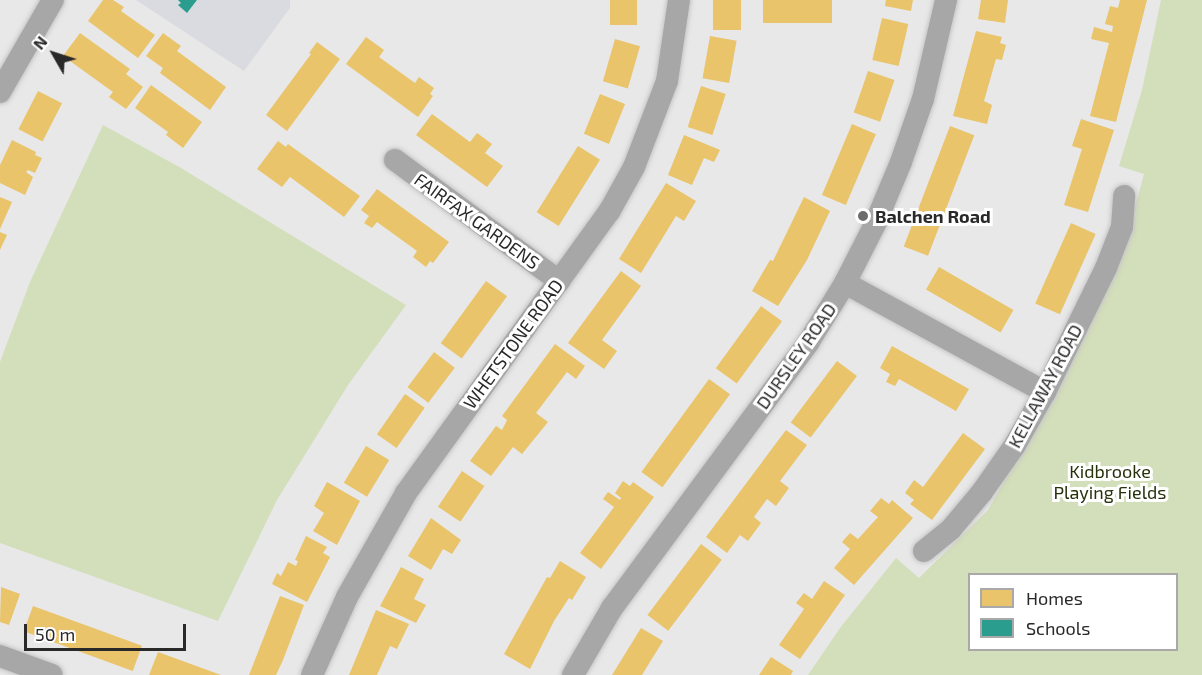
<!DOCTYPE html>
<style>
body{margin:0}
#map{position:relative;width:1202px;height:675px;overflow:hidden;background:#e8e8e9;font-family:"Exo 2",sans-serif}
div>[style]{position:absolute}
.built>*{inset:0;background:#dadbe0}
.green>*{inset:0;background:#d3deba}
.homes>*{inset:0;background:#e9c46a;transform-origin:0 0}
.schools>*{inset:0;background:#2a9d8f}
.roads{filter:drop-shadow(0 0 2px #c6c6c7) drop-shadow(0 0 2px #c6c6c7)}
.minor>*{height:22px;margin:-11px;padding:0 11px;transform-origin:11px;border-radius:11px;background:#a7a7a8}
.dots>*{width:16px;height:16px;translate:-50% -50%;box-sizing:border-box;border:3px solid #fff;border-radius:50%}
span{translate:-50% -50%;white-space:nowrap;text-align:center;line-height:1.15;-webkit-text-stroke:6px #fff;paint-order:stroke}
.poi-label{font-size:18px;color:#29292a;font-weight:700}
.left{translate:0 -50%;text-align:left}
.street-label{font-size:18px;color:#29292a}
.park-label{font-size:18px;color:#26300b}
.legend{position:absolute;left:968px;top:573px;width:210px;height:78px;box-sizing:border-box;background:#fff;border:2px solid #a9a9aa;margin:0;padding:8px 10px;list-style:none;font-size:18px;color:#29292a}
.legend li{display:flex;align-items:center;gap:12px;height:30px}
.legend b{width:30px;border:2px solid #a9a9aa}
.north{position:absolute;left:24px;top:24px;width:60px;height:60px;-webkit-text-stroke:4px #fff;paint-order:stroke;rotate:309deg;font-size:16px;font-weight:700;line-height:24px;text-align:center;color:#29292a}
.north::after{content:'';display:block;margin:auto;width:21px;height:27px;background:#29292a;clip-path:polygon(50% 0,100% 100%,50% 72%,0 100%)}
.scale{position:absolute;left:24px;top:624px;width:162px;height:27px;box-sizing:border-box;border:3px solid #29292a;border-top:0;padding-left:8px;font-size:18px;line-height:21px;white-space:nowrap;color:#29292a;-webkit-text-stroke:4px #fff;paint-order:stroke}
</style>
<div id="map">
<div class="built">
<div style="clip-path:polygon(136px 0,290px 0,290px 8px,244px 71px)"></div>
</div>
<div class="green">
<div style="clip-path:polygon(evenodd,1161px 0,1202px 0,1202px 675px,808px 675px,840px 628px,896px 558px,919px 578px,988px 510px,1017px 458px,1133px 214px,1144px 174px,1119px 166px,1142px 90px,1161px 0,970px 574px,1176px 574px,1176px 650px,970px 650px,970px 574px)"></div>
<div style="clip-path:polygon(103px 125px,181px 168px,406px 305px,348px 385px,277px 500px,218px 621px,0 543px,0 362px,30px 282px)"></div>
</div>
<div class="homes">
<div style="clip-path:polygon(103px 0,113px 0,124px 7px,121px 11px,155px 35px,138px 58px,88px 21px)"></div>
<div style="left:610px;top:0;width:27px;height:25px"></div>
<div style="left:713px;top:0;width:28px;height:30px"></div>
<div style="left:763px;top:0;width:69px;height:23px"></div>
<div style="clip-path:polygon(886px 0,913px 0,911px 11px,885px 6px)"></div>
<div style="clip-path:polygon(981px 0,1008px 0,1005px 23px,978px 19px)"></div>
<div style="clip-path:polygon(1120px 0,1147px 0,1116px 122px,1090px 116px,1109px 43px,1091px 39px,1094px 27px,1112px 32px,1113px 26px,1105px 24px,1110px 6px,1118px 8px)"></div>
<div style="left:882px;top:18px;width:27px;height:43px;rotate:13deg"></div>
<div style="clip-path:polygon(976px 31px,1002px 37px,1000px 43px,1006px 45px,1002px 60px,996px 59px,984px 101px,992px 105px,987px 124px,953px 116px)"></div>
<div style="clip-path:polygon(80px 33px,130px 69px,126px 74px,143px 87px,126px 109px,109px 97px,113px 92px,63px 56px)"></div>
<div style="clip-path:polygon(163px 33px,181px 46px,177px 51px,226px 87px,210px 110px,160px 73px,163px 68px,146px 56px)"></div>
<div style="left:710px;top:36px;width:27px;height:43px;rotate:10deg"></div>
<div style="clip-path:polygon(366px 37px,384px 50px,379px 57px,415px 83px,419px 77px,434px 88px,430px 94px,433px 96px,418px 117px,346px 64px)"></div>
<div style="left:615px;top:39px;width:26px;height:44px;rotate:16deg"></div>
<div style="clip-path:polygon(317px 42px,340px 59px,287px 131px,266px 115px,311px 54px,309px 53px)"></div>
<div style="left:868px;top:71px;width:28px;height:44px;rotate:19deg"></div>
<div style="clip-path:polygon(151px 85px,202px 122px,183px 148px,166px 135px,168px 132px,135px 108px)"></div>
<div style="left:701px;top:86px;width:26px;height:43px;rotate:18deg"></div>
<div style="left:38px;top:91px;width:27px;height:43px;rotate:27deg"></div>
<div style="left:600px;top:94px;width:27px;height:43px;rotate:22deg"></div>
<div style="clip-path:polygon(432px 114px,470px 142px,477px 133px,492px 144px,485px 153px,503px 166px,487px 187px,416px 135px)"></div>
<div style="clip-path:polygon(1081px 119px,1114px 130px,1088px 212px,1064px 205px,1082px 149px,1072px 146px)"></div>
<div style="left:852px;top:124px;width:26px;height:77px;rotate:23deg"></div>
<div style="left:950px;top:126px;width:26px;height:129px;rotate:21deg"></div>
<div style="clip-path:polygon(684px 135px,720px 150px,714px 162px,704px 158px,692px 185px,668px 175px)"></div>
<div style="clip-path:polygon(12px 140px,36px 152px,35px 155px,42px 158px,35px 173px,28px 170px,26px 172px,33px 177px,25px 195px,0 183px,0 165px)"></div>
<div style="clip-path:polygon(278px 141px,286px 147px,288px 144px,360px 196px,344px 217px,290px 177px,282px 187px,257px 169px)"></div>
<div style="left:578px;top:146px;width:26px;height:78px;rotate:32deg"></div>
<div style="clip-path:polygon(666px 183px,696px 201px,684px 221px,676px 216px,641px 273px,619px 259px)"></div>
<div style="clip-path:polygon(377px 189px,449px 242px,433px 263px,430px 261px,426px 267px,413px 257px,417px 251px,377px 222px,372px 228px,364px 223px,369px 216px,361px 210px)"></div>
<div style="clip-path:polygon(0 197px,12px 202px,0 229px)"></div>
<div style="clip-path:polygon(804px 197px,830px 211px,807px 260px,778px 306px,752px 291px,770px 260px,773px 261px)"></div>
<div style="left:1071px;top:223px;width:27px;height:88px;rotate:24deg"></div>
<div style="clip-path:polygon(0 232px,7px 235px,0 250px)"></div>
<div style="left:939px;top:267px;width:86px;height:26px;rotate:30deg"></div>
<div style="clip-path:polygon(621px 271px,641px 286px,602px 340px,617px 351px,604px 369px,568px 343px)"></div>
<div style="left:486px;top:281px;width:26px;height:77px;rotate:36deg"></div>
<div style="left:761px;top:306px;width:26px;height:77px;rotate:36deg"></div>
<div style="clip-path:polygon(555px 344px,585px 366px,576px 379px,567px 372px,536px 413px,548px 422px,522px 454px,513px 447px,491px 476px,470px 461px,496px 426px,502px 430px,507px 420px,502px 416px)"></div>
<div style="clip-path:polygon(892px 346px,969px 389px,956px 411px,899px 379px,895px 386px,886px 382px,890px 374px,880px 368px)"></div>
<div style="left:434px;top:352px;width:26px;height:44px;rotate:37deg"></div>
<div style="left:837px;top:361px;width:25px;height:77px;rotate:37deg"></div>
<div style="left:709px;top:379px;width:26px;height:115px;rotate:36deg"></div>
<div style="left:405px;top:394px;width:24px;height:49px;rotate:35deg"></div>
<div style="clip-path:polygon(786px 430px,807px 445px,780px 481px,789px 488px,776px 506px,767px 499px,754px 517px,761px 523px,748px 541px,740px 535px,727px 553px,706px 537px)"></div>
<div style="clip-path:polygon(963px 433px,985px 449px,932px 520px,910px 504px,914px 500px,905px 493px,914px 480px,923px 487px)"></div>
<div style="left:366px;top:446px;width:27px;height:43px;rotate:31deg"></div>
<div style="left:462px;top:471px;width:27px;height:43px;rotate:34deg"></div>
<div style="clip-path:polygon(623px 481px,630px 486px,633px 482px,654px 497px,601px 569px,580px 553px,614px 507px,603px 499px,608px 492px,620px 500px,621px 498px,615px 493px)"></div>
<div style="clip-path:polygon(327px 482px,360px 501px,337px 545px,313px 531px,324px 513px,314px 506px)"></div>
<div style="clip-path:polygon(881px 498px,889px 504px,892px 500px,913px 518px,854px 585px,834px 568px,850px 549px,842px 542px,850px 533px,858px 539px,878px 517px,870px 511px)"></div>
<div style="clip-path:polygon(431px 518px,461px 540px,452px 554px,443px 549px,431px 570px,408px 556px)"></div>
<div style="clip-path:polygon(306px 536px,327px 547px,323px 553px,330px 557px,307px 602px,272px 584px,277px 573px,281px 576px,288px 562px,296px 566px,298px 561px,295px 560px)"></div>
<div style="left:701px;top:544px;width:26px;height:89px;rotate:37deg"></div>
<div style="clip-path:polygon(560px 561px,586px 577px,572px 600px,569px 598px,554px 621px,530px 669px,504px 654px,547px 577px,550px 578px)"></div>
<div style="clip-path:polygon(401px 567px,424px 579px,414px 599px,426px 605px,416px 623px,380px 606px)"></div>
<div style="clip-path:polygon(824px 581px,845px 595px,800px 659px,779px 645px,804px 609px,796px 603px,804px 593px,812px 599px)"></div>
<div style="clip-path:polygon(1px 587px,20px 594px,9px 625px,0 622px)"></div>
<div style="clip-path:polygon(280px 596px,304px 605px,283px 660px,276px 675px,249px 675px)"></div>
<div style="left:33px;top:606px;width:116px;height:27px;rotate:20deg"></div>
<div style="clip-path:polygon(376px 610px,409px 624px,397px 649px,390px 646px,377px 675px,349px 675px)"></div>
<div style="clip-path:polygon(641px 628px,663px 641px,653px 657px,642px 675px,612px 675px)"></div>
<div style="clip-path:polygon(158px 652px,221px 675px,149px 675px)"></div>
<div style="clip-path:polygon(771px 657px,793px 671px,791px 675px,759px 675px)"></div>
</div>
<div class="schools">
<div style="clip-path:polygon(178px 0,197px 0,187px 13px,178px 5px,181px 3px)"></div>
</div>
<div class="roads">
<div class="minor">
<div style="left:0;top:92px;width:106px;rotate:-60.1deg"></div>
<div style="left:395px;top:160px;width:204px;rotate:36.4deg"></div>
<div style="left:845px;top:283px;width:228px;rotate:28.6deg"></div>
<div style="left:924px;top:551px;width:35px;rotate:-39deg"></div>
<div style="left:951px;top:529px;width:48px;rotate:-50deg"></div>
<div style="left:982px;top:492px;width:57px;rotate:-54.9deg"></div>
<div style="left:1015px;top:445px;width:61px;rotate:-60.5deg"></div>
<div style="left:1045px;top:392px;width:138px;rotate:-63.8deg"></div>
<div style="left:1106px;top:268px;width:44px;rotate:-68.7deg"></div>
<div style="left:1122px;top:227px;width:31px;rotate:-86deg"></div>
<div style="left:0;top:656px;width:55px;rotate:20.1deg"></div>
<div style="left:312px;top:675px;width:85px;rotate:-65.8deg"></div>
<div style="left:347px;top:597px;width:120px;rotate:-60.4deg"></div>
<div style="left:406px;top:493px;width:347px;rotate:-54.2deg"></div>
<div style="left:609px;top:212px;width:51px;rotate:-60.9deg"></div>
<div style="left:634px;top:167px;width:92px;rotate:-69deg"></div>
<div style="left:667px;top:81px;width:82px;rotate:-81.6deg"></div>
<div style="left:573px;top:675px;width:78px;rotate:-59.8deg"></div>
<div style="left:612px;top:608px;width:330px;rotate:-53.5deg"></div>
<div style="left:808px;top:343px;width:70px;rotate:-58.3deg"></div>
<div style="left:845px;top:283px;width:66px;rotate:-63deg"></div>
<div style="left:875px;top:224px;width:67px;rotate:-67.2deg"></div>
<div style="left:901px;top:162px;width:67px;rotate:-70.8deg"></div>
<div style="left:923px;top:99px;width:102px;rotate:-76.9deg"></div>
</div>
</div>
<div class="dots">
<div style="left:863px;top:216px;background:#6c6c6d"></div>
</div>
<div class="poi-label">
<span class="left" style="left:875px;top:216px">Balchen Road</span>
</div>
<div class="street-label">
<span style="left:477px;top:221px;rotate:36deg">FAIRFAX GARDENS</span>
<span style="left:513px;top:344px;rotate:-54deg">WHETSTONE ROAD</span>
<span style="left:796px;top:356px;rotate:-55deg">DURSLEY ROAD</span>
<span style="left:1045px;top:386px;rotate:-62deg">KELLAWAY ROAD</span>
</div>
<div class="park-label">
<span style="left:1110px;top:482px">Kidbrooke<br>Playing Fields</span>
</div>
<ul class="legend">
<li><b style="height:16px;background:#e9c46a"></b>Homes</li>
<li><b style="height:16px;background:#2a9d8f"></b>Schools</li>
</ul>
<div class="north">N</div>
<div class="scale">50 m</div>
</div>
